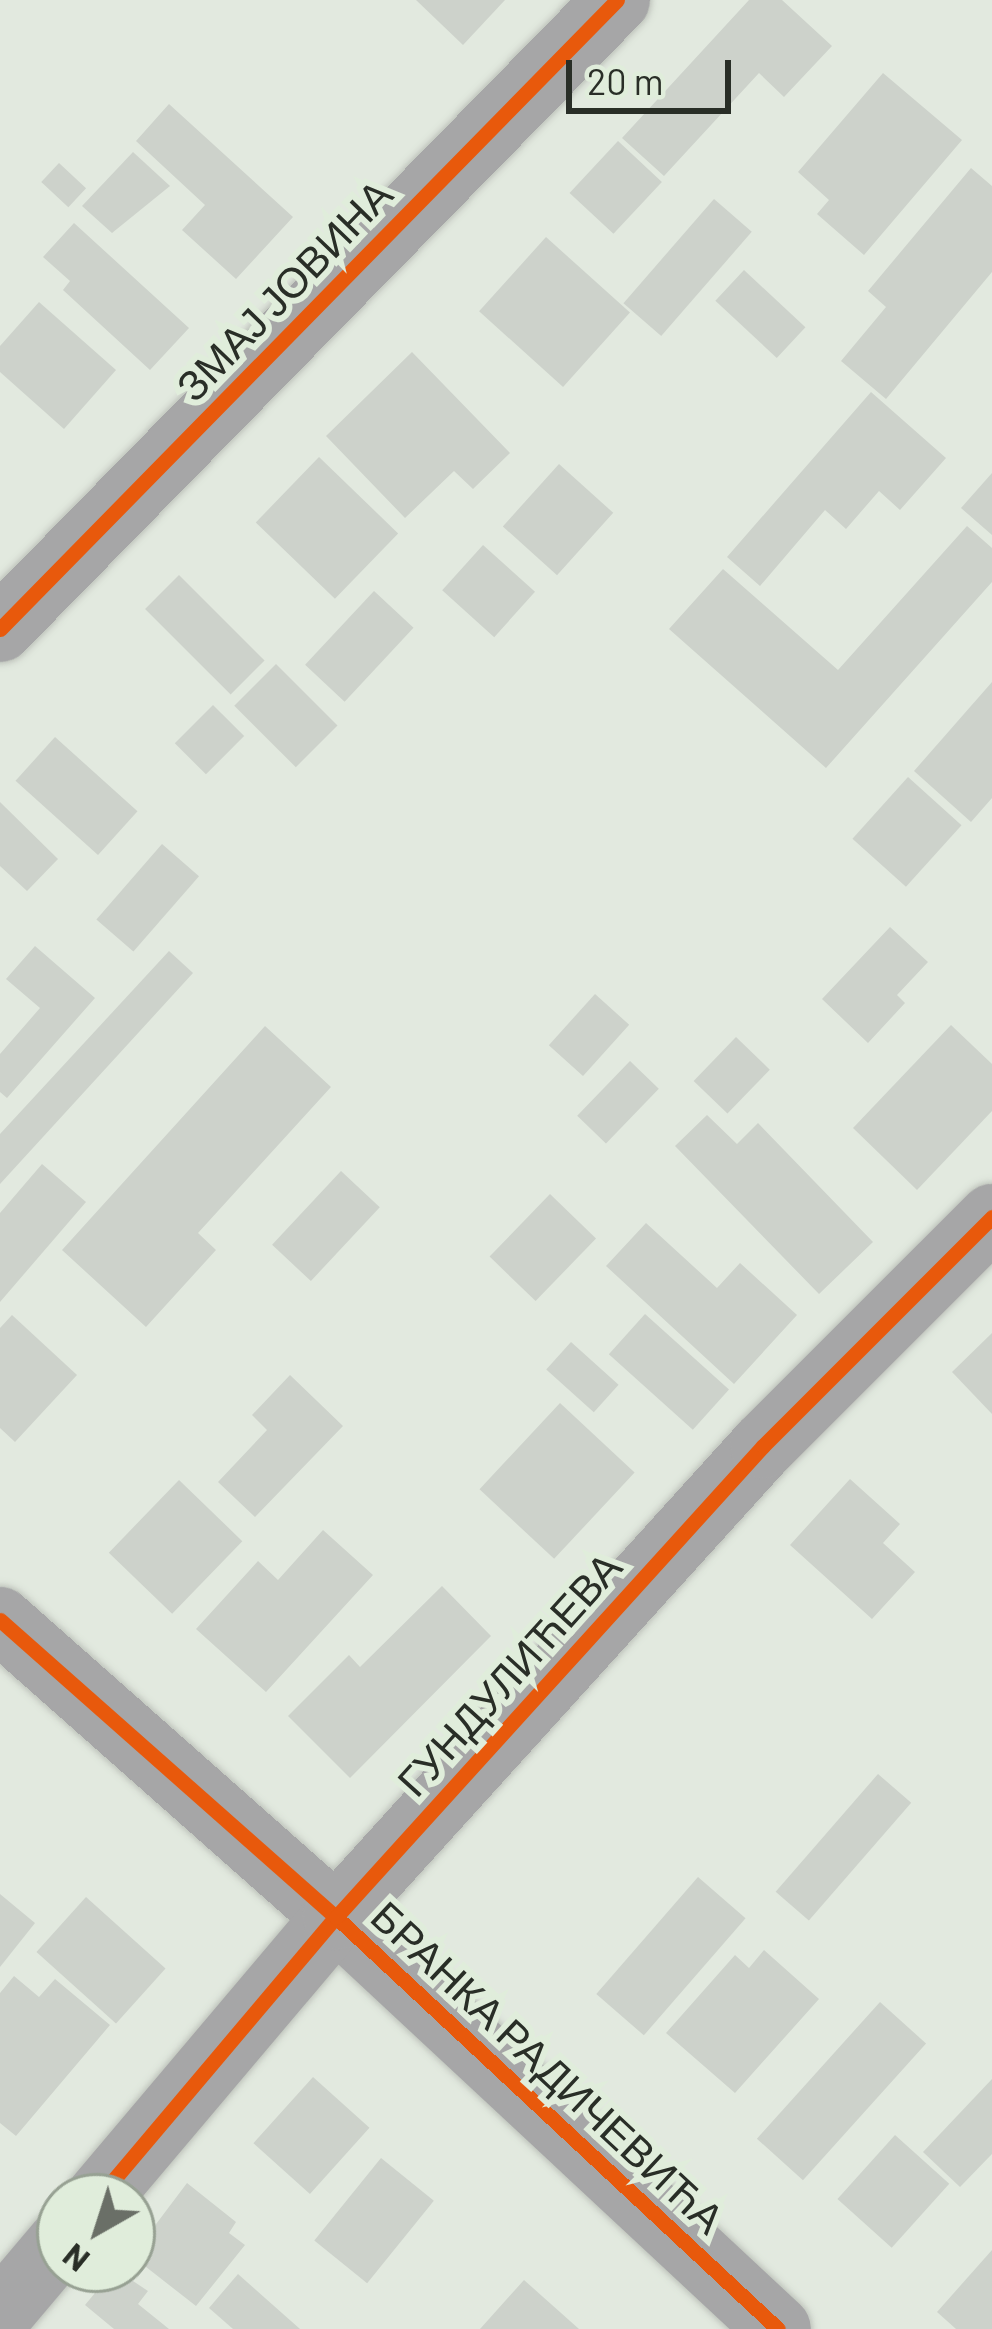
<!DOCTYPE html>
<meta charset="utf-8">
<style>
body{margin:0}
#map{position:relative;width:992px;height:2329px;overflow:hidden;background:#e2e9df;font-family:Barlow,sans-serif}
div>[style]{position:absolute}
.building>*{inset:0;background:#cdd2cb;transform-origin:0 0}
.roads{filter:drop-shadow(0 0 3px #bec3bb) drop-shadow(0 0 3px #bec3bb)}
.street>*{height:66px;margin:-33px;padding:0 33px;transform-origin:33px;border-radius:33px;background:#a6a6a7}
.cycleway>*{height:15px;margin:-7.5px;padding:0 7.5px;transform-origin:7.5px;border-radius:7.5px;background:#e8590c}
span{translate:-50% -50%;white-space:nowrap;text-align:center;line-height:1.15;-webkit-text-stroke:12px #e0eddb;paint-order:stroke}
.street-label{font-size:42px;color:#292e27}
.north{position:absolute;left:36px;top:2173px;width:120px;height:120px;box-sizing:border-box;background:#e0eddb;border:3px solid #97a193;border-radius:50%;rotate:219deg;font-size:33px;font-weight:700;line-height:48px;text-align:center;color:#292e27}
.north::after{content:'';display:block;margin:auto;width:42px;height:54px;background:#6a6f67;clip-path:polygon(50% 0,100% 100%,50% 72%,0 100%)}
.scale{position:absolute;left:566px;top:60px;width:165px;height:54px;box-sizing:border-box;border:6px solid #292e27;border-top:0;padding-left:15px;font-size:36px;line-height:42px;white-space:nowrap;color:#292e27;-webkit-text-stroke:9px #e0eddb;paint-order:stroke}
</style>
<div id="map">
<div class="building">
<div style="clip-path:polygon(416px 0,505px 0,463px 45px)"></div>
<div style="clip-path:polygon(749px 0,782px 0,832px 46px,784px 97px,759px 73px,664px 176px,622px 138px)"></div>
<div style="clip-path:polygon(883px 73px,962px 140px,864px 255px,817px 214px,829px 200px,798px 172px)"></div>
<div style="clip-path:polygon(169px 104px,293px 217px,236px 279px,182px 230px,205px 205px,136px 141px)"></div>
<div style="left:618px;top:141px;width:60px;height:71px;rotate:43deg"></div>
<div style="clip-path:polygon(133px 152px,170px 186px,112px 233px,82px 206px)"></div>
<div style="left:59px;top:163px;width:37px;height:26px;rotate:43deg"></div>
<div style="clip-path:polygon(971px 168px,992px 186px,992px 272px,886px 399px,841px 361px,886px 307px,868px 291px)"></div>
<div style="left:714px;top:199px;width:50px;height:138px;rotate:41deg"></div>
<div style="clip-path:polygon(74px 223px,189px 328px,150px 370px,63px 290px,70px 281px,43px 257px)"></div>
<div style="left:546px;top:237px;width:113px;height:100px;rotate:42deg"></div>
<div style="left:744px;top:270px;width:84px;height:42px;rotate:43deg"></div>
<div style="clip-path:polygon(39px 302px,116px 370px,64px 429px,0 372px,0 346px)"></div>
<div style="clip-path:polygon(412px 352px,510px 453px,473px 489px,454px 471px,405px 518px,326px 436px)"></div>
<div style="clip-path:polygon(871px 392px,946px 458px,900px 510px,879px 491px,846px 529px,825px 510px,760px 586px,727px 557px)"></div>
<div style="left:319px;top:457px;width:110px;height:91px;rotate:44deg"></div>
<div style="left:559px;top:464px;width:73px;height:84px;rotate:42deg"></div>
<div style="clip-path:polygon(992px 473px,992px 535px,961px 508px)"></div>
<div style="clip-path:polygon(967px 526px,992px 548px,992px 582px,826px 768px,669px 629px,723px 569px,838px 670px)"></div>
<div style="left:483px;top:545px;width:70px;height:61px;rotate:42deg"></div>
<div style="left:179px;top:575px;width:121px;height:48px;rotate:45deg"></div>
<div style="left:374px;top:591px;width:54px;height:101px;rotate:43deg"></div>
<div style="left:276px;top:664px;width:87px;height:59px;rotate:45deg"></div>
<div style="clip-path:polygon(992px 682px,992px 798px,971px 822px,914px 771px)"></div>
<div style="left:213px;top:705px;width:44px;height:54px;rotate:45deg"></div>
<div style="left:55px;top:737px;width:111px;height:59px;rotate:42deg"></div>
<div style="left:908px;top:777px;width:72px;height:83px;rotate:42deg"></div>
<div style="clip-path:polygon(0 802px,58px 859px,27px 891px,0 866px)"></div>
<div style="left:162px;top:844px;width:49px;height:100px;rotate:41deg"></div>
<div style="clip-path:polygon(890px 927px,928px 962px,897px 995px,905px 1003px,868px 1043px,822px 999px)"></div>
<div style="clip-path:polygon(35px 946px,95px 998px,7px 1098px,0 1092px,0 1054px,40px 1008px,6px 979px)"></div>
<div style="clip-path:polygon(169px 951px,193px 973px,0 1184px,0 1134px)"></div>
<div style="left:595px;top:994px;width:46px;height:69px;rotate:42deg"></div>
<div style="clip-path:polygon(951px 1025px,992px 1064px,992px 1111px,917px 1190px,853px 1128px)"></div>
<div style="clip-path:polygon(265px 1026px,331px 1087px,198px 1233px,216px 1250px,146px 1327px,62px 1250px)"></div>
<div style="left:736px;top:1037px;width:47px;height:61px;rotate:44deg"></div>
<div style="left:630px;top:1061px;width:40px;height:76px;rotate:44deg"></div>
<div style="clip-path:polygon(707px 1115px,737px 1144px,758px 1123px,873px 1242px,819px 1294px,675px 1146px)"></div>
<div style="clip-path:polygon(42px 1164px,86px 1202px,0 1302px,0 1213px)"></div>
<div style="left:341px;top:1171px;width:53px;height:101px;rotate:43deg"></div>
<div style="left:550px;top:1194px;width:64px;height:87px;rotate:44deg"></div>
<div style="clip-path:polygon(646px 1223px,717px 1288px,740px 1263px,797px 1315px,734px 1384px,606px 1266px)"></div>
<div style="left:645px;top:1314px;width:113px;height:54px;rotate:42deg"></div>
<div style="clip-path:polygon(12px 1315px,77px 1375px,15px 1442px,0 1428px,0 1328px)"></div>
<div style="clip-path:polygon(992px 1333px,992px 1414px,952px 1372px)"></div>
<div style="left:571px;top:1342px;width:64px;height:37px;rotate:42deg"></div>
<div style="clip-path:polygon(290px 1375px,343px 1426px,255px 1517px,218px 1482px,267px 1430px,252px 1415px)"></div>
<div style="left:560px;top:1403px;width:102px;height:118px;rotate:43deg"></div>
<div style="clip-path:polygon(850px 1479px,900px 1524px,883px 1543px,915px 1572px,872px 1619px,790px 1545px)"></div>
<div style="left:179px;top:1480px;width:88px;height:101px;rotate:44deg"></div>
<div style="clip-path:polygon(323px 1530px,373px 1575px,266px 1692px,196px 1629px,258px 1561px,278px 1580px)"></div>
<div style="clip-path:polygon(442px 1586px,491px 1636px,350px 1778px,288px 1716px,349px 1655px,360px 1667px)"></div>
<div style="left:878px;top:1774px;width:44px;height:156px;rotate:41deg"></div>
<div style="left:698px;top:1877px;width:63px;height:155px;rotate:41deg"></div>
<div style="clip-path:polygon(0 1894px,35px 1923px,0 1967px)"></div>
<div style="left:86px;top:1897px;width:107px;height:74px;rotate:42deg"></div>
<div style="clip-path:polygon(764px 1950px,819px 1999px,735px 2093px,666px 2033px,735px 1955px,749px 1968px)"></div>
<div style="clip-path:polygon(14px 1976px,39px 1997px,55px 1979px,110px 2025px,16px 2136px,0 2123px,0 1993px)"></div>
<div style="left:880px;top:2002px;width:62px;height:184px;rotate:42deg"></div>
<div style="left:313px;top:2077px;width:76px;height:89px;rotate:42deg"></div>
<div style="clip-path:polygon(992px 2079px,992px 2154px,960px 2187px,923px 2152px)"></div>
<div style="left:895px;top:2135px;width:73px;height:86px;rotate:42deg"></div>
<div style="left:381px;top:2158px;width:68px;height:106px;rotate:39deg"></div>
<div style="clip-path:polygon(187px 2183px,236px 2222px,229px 2233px,245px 2245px,196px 2306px,132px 2256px)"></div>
<div style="clip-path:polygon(992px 2250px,992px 2329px,956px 2329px,937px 2312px)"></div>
<div style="clip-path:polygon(115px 2269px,148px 2291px,138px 2304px,169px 2329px,114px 2329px,85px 2305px)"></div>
<div style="clip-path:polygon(238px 2274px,300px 2329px,233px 2329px,209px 2308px)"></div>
<div style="clip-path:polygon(524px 2280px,579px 2329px,480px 2329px)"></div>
</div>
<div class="roads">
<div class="street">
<div style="left:0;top:629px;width:881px;rotate:-45.55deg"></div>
<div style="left:0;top:1620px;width:448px;rotate:41.5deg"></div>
<div style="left:336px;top:1917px;width:604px;rotate:42.99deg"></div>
<div style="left:99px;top:2197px;width:367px;rotate:-49.8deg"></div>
<div style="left:336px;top:1917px;width:636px;rotate:-47.81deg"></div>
<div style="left:763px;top:1446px;width:324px;rotate:-45deg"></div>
<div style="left:0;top:2314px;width:93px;rotate:-49.8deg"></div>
</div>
</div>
<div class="cycleway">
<div style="left:0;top:629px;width:881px;rotate:-45.55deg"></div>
<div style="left:0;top:1620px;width:448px;rotate:41.5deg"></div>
<div style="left:336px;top:1917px;width:604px;rotate:42.99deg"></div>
<div style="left:99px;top:2197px;width:367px;rotate:-49.8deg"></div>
<div style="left:336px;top:1917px;width:636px;rotate:-47.81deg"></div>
<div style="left:763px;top:1446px;width:324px;rotate:-45deg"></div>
</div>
<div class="street-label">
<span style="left:283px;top:289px;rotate:-46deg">ЗМАЈ ЈОВИНА</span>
<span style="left:508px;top:1673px;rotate:-48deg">ГУНДУЛИЋЕВА</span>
<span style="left:549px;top:2066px;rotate:43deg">БРАНКА РАДИЧЕВИЋА</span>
</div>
<div class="north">N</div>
<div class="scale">20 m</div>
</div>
